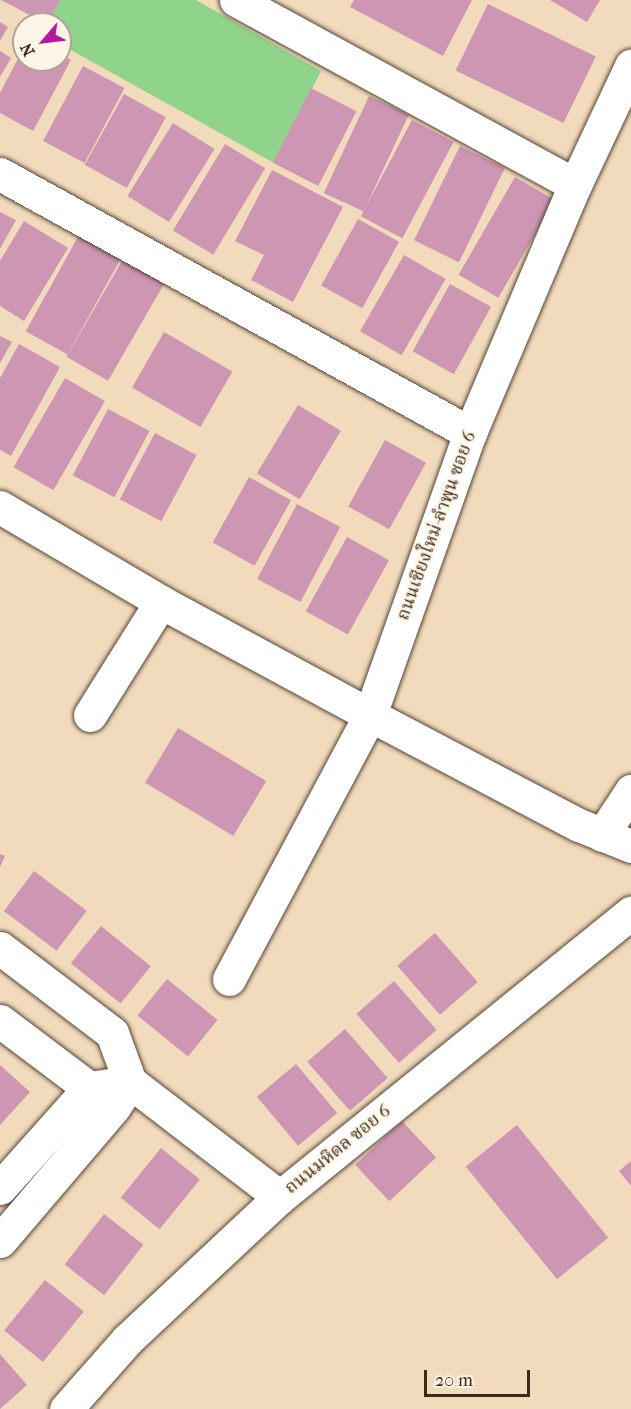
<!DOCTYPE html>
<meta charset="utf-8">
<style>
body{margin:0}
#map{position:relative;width:631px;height:1409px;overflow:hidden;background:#f2dbbc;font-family:"IM FELL French Canon","Noto Serif Thai",serif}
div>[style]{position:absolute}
.green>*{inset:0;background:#90d38b}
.building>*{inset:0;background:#cd96b3;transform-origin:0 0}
.roads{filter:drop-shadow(0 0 2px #564536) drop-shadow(0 0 2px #564536)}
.minor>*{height:33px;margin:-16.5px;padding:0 16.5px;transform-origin:16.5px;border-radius:16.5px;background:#fff}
span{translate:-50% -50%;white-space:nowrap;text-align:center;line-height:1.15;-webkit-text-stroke:4.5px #fcf5e5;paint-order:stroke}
.street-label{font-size:18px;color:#3b2a1e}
.north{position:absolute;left:12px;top:12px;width:60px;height:60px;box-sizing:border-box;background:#fcf5e5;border:2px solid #afa495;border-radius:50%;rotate:242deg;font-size:16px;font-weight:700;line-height:24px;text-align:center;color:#3b2a1e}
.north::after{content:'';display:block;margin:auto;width:21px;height:27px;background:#b5179e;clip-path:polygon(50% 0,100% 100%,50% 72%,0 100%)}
.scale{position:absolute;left:424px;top:1370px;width:106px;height:27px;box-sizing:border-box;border:3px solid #3b2a1e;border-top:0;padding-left:8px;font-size:18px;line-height:21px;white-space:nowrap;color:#3b2a1e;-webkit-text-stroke:4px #fcf5e5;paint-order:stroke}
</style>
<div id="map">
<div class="green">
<div style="clip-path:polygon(60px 0,196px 0,321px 71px,274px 163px,60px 44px,60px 24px,47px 24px)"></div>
</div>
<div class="building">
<div style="clip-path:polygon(1px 0,60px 0,47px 24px)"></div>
<div style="clip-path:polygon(354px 0,472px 0,443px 56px,350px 7px)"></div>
<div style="clip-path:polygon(550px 0,600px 0,587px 22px)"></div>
<div style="left:488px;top:4px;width:120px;height:74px;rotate:26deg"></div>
<div style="clip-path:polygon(0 22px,8px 27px,0 41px)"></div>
<div style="clip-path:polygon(24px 47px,24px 60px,60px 60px,60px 54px,71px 60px,33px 131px,0 113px,0 93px)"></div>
<div style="clip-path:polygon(0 51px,11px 58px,0 77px)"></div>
<div style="left:83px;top:66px;width:47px;height:85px;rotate:28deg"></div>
<div style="left:311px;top:88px;width:51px;height:84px;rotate:27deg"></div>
<div style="left:124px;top:94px;width:48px;height:81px;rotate:29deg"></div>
<div style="left:369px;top:96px;width:44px;height:107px;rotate:25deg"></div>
<div style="left:412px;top:120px;width:47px;height:109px;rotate:28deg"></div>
<div style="left:173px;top:123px;width:49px;height:86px;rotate:32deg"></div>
<div style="left:225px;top:144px;width:47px;height:101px;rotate:31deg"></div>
<div style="left:460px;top:146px;width:50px;height:105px;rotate:26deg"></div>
<div style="clip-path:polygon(272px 170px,343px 207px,293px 302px,251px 280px,264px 255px,235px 241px)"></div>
<div style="left:515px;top:177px;width:46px;height:113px;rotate:30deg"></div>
<div style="clip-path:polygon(0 212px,16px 220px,0 249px)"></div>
<div style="left:358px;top:219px;width:47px;height:76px;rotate:29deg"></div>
<div style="clip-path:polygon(24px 221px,68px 248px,24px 321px,0 306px,0 261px)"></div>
<div style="left:79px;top:235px;width:48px;height:110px;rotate:29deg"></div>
<div style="left:404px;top:255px;width:48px;height:88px;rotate:30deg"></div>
<div style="left:123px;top:259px;width:48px;height:113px;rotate:30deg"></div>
<div style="left:450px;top:284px;width:47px;height:77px;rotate:29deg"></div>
<div style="left:164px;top:332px;width:79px;height:64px;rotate:30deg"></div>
<div style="clip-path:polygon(0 336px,12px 342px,0 363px)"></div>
<div style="clip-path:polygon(19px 344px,60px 367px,11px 456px,0 450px,0 378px)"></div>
<div style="left:65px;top:378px;width:46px;height:103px;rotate:30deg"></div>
<div style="left:298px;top:405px;width:50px;height:80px;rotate:31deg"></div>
<div style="left:108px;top:409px;width:47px;height:75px;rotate:28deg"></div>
<div style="left:155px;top:433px;width:47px;height:75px;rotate:28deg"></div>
<div style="left:385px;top:440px;width:47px;height:76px;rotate:29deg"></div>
<div style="left:249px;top:477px;width:48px;height:75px;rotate:29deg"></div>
<div style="left:297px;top:504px;width:49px;height:85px;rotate:28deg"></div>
<div style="left:347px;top:537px;width:48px;height:85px;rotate:29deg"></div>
<div style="left:178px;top:728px;width:103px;height:64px;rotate:31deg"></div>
<div style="clip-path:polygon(0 854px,5px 856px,0 867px)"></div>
<div style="left:34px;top:871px;width:66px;height:50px;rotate:37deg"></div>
<div style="left:101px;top:926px;width:64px;height:48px;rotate:39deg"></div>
<div style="left:435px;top:933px;width:65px;height:50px;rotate:49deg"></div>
<div style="left:167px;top:979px;width:65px;height:47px;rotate:39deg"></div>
<div style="left:394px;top:981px;width:65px;height:50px;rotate:49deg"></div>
<div style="left:345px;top:1029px;width:65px;height:50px;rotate:49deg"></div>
<div style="left:296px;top:1064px;width:64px;height:51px;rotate:50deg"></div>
<div style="clip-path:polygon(0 1065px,30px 1092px,0 1125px)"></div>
<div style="left:402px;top:1121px;width:50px;height:64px;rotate:47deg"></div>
<div style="left:517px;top:1125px;width:145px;height:66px;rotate:51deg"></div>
<div style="left:161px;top:1148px;width:50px;height:64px;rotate:39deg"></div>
<div style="clip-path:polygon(631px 1161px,631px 1186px,619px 1171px)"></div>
<div style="left:104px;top:1214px;width:50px;height:64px;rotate:38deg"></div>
<div style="left:45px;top:1280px;width:50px;height:65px;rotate:39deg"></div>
<div style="clip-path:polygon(0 1354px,27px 1385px,0 1409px)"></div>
</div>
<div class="roads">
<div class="minor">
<div style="left:236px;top:0;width:386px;rotate:28.6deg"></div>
<div style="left:0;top:174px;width:537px;rotate:28.86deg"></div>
<div style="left:0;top:507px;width:187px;rotate:30.5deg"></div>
<div style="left:161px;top:602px;width:238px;rotate:28.4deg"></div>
<div style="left:370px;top:715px;width:236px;rotate:27.8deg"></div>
<div style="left:579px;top:825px;width:56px;rotate:22deg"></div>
<div style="left:90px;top:715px;width:133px;rotate:-57.9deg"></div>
<div style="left:602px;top:835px;width:53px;rotate:-56.6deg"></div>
<div style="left:0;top:948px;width:141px;rotate:37.2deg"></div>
<div style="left:112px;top:1033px;width:52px;rotate:69.8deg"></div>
<div style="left:130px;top:1082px;width:189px;rotate:37.5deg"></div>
<div style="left:229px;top:979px;width:299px;rotate:-61.9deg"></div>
<div style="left:370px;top:715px;width:299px;rotate:-70.5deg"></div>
<div style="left:470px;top:433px;width:269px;rotate:-67.1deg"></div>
<div style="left:575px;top:185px;width:132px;rotate:-64.8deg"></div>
<div style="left:0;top:1021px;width:111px;rotate:37deg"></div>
<div style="left:0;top:1188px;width:134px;rotate:-48.3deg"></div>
<div style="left:89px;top:1088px;width:41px;rotate:-8.3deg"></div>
<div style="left:0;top:1241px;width:176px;rotate:-49.6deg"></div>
<div style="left:114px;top:1107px;width:30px;rotate:-57deg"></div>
<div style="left:66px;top:1409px;width:92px;rotate:-48.5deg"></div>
<div style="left:127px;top:1340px;width:209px;rotate:-43.1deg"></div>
<div style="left:280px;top:1197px;width:452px;rotate:-39deg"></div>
</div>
</div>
<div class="street-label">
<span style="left:437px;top:526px;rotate:-70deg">ถนนเชียงใหม่-ลำพูน ซอย 6</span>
<span style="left:338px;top:1150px;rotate:-39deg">ถนนมหิดล ซอย 6</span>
</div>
<div class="north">N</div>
<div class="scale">20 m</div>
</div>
